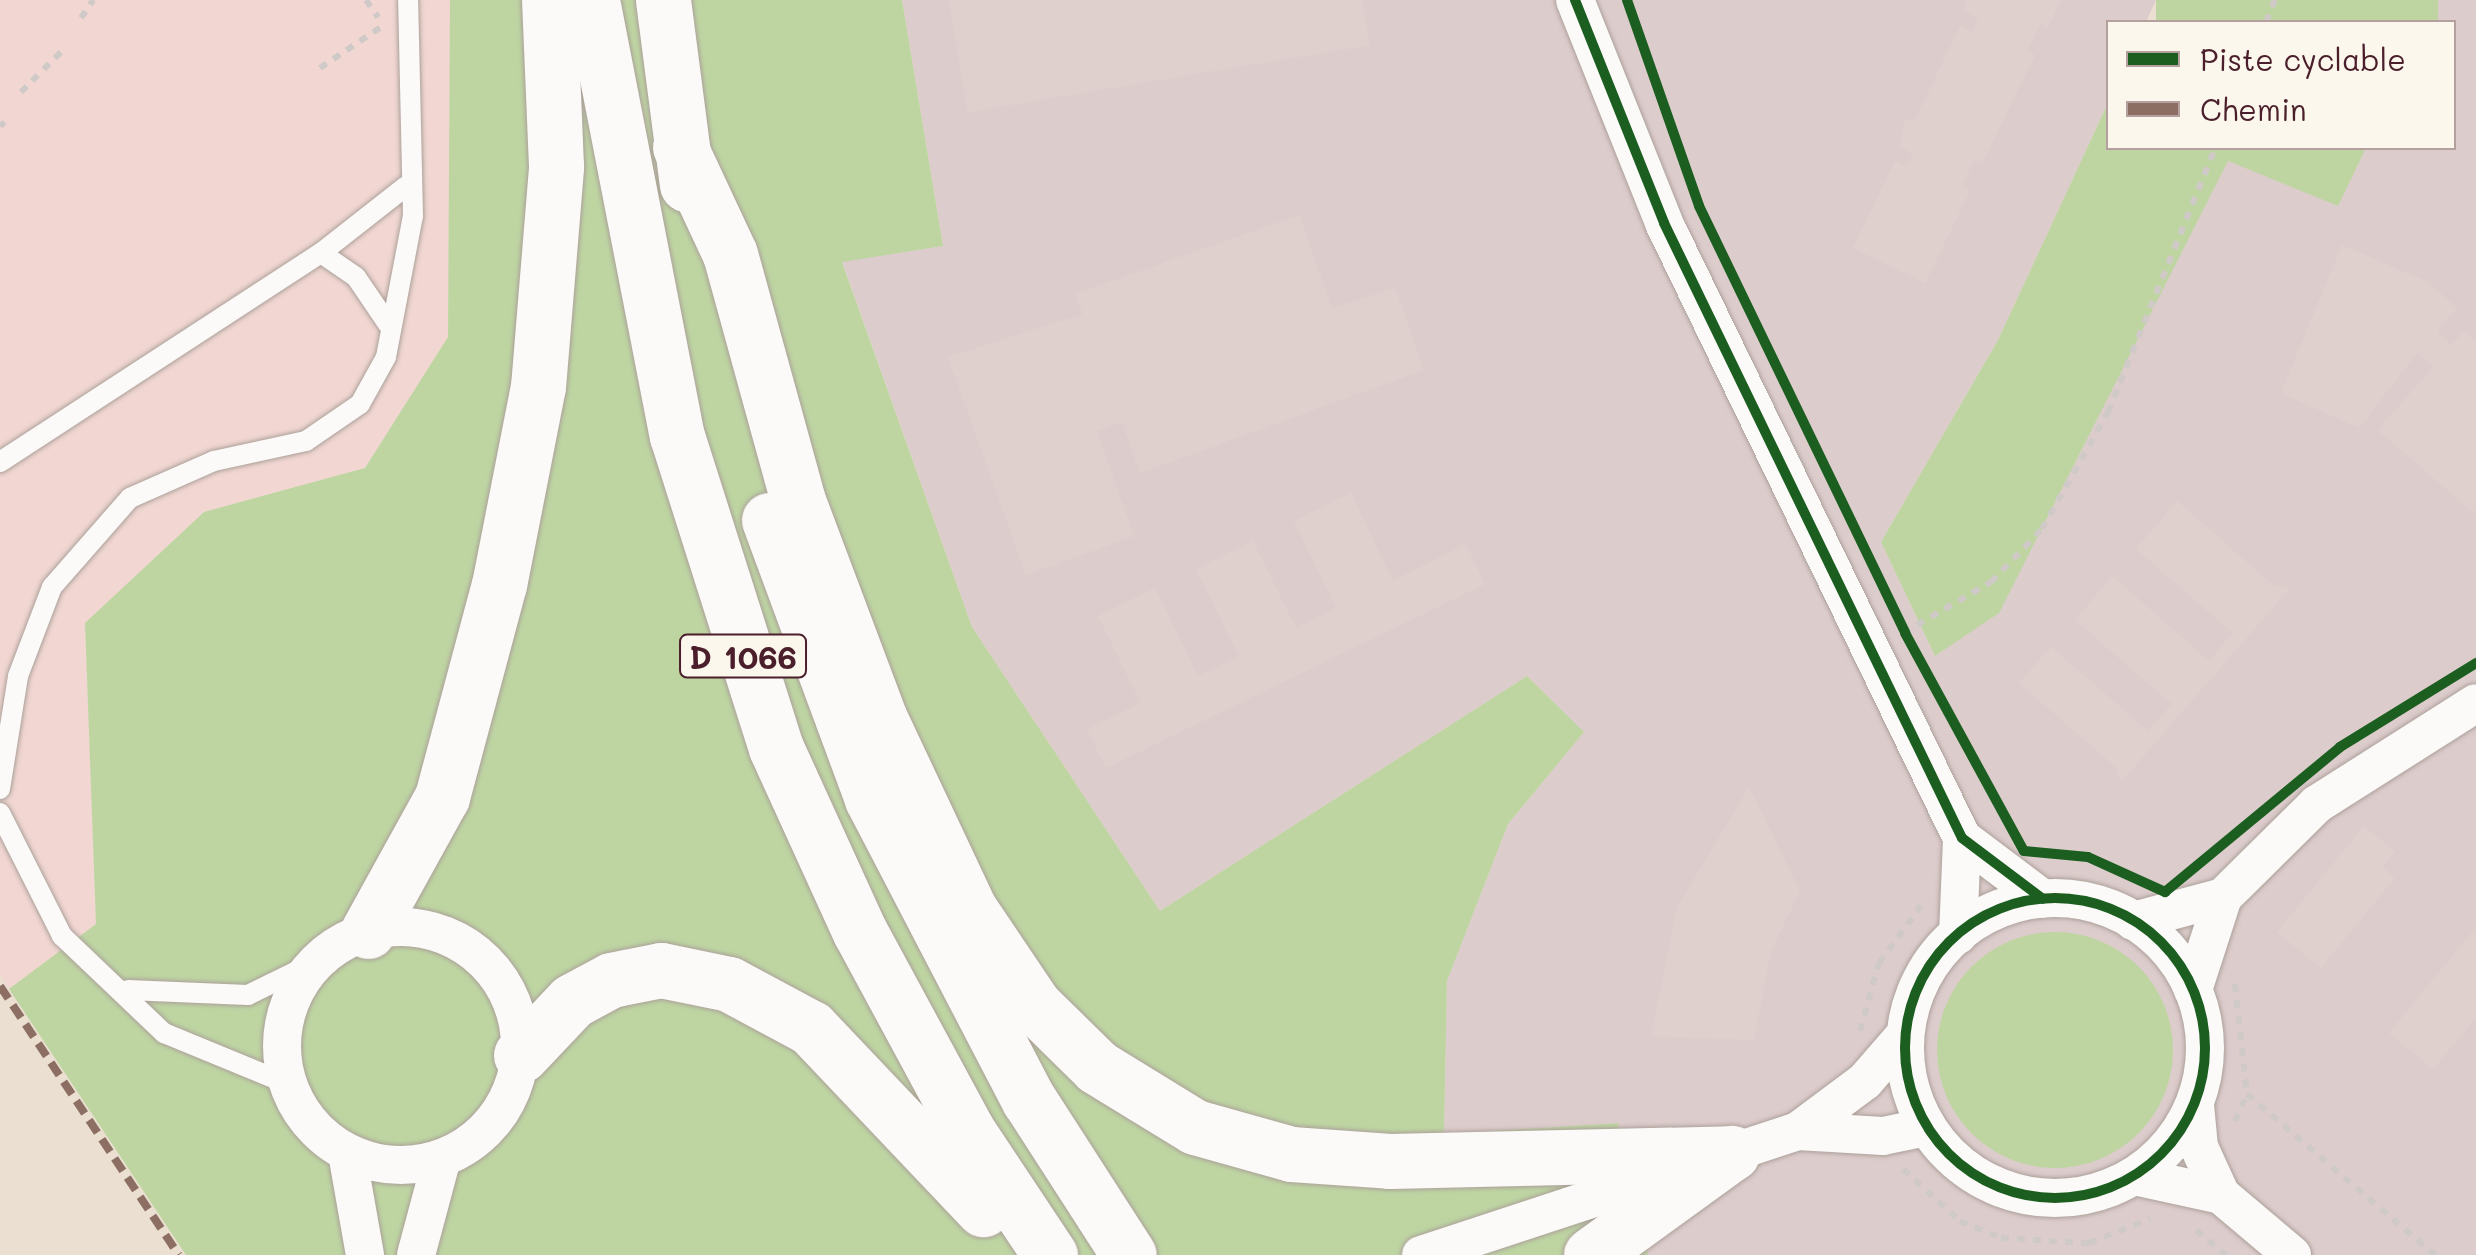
<!DOCTYPE html>
<style>
body{margin:0}
#map{position:relative;width:2476px;height:1255px;overflow:hidden;background:#eadfd0;font-family:Mali,sans-serif}
div>[style]{position:absolute}
.built>*{inset:0;background:#f1d6d2}
.industrial>*{inset:0;background:#dcc}
.green>*{inset:0;background:#bed5a2;transform-origin:0 0}
.round{border-radius:50%}
.building>*{inset:0;background:#dfd0ce}
.path>*{height:6px;margin-top:-3px;transform-origin:0;background:repeating-linear-gradient(90deg,#cfc9c7 0 8px,transparent 0 16px)}
.roads{filter:drop-shadow(0 0 2px #aca19a) drop-shadow(0 0 2px #aca19a)}
.lane>*{height:20px;margin:-10px;padding:0 10px;transform-origin:10px;border-radius:10px;background:#fcfaf8}
.street>*{height:38px;margin:-19px;padding:0 19px;transform-origin:19px;border-radius:19px;background:#fcfaf8}
.street>.ring{margin:-19px;padding:0;box-sizing:content-box;background:none;border:38px solid #fcfaf8;border-radius:50%}
.highway>*{height:55px;margin:-27.5px;padding:0 27.5px;transform-origin:27.5px;border-radius:27.5px;background:#fcfaf8}
.quiet>*{height:8px;margin-top:-4px;transform-origin:0;background:repeating-linear-gradient(90deg,#8d6e63 0 15px,transparent 0 23px)}
.cycleway>*{height:10px;margin:-5px;padding:0 5px;transform-origin:5px;border-radius:5px;background:#1b5e20}
.cycleway>.ring{margin:-5px;padding:0;box-sizing:content-box;background:none;border:10px solid #1b5e20;border-radius:50%}
span{translate:-50% -50%;white-space:nowrap;text-align:center;line-height:1.15;-webkit-text-stroke:8px #fbf7ec;paint-order:stroke}
.shield-label span{padding:2px 8px;background:#fbf7ec;border:2px solid;border-radius:8px;-webkit-text-stroke-width:0}
.shield-label{font-size:32px;color:#4a1f2b;font-weight:700}
.legend{position:absolute;left:2106px;top:20px;width:350px;height:130px;box-sizing:border-box;background:#fbf7ec;border:2px solid #b4a19f;margin:0;padding:12px 18px;list-style:none;font-size:30px;color:#4a1f2b}
.legend li{display:flex;align-items:center;gap:20px;height:50px}
.legend b{width:50px;border:2px solid #b4a19f}
</style>
<div id="map">
<div class="built">
<div style="clip-path:polygon(0 0,450px 0,448px 337px,365px 468px,204px 512px,85px 623px,96px 924px,9px 989px,0 975px)"></div>
</div>
<div class="industrial">
<div style="clip-path:polygon(902px 0,2156px 0,2146px 22px,2108px 22px,2108px 103px,1998px 340px,1881px 542px,1935px 656px,1999px 612px,2228px 160px,2338px 205px,2366px 148px,2454px 148px,2454px 22px,2427px 22px,2438px 0,2476px 0,2476px 1255px,1648px 1255px,1618px 1123px,1444px 1134px,1447px 981px,1508px 824px,1584px 732px,1527px 676px,1160px 911px,972px 627px,842px 261px,943px 246px)"></div>
</div>
<div class="green">
<div style="clip-path:polygon(450px 0,902px 0,943px 246px,842px 262px,972px 627px,1160px 911px,1527px 676px,1584px 732px,1508px 824px,1447px 981px,1444px 1134px,1618px 1123px,1648px 1255px,186px 1255px,9px 989px,96px 924px,85px 623px,204px 512px,365px 468px,448px 337px)"></div>
<div style="left:2156px;top:0;width:282px;height:24px"></div>
<div style="clip-path:polygon(2108px 103px,2108px 148px,2366px 148px,2338px 206px,2228px 161px,1999px 613px,1935px 656px,1881px 542px,1998px 340px)"></div>
<div class="round" style="left:1937px;top:932px;width:236px;height:236px"></div>
</div>
<div class="building">
<div style="clip-path:polygon(949px 0,1362px 0,1370px 45px,968px 112px)"></div>
<div style="clip-path:polygon(1967px 0,2061px 0,2048px 28px,2040px 24px,2027px 51px,2035px 55px,1982px 164px,1974px 160px,1962px 186px,1970px 191px,1925px 283px,1853px 248px,1895px 161px,1907px 167px,1913px 153px,1899px 147px,1906px 118px,1914px 122px,1960px 26px,1972px 31px,1978px 18px,1964px 11px)"></div>
<div style="clip-path:polygon(1299px 215px,1332px 308px,1395px 288px,1424px 370px,1140px 473px,1122px 422px,1097px 431px,1134px 536px,1026px 575px,948px 357px,1083px 314px,1075px 294px)"></div>
<div style="clip-path:polygon(2342px 245px,2430px 283px,2457px 309px,2437px 331px,2451px 346px,2464px 331px,2476px 342px,2476px 515px,2378px 430px,2434px 366px,2417px 353px,2359px 428px,2281px 393px)"></div>
<div style="clip-path:polygon(1351px 493px,1393px 581px,1466px 544px,1485px 584px,1106px 768px,1087px 729px,1141px 703px,1098px 616px,1155px 588px,1198px 676px,1239px 656px,1196px 569px,1253px 541px,1296px 628px,1336px 608px,1294px 521px)"></div>
<div style="clip-path:polygon(2177px 501px,2274px 586px,2290px 588px,2121px 782px,2116px 767px,2019px 683px,2051px 647px,2148px 731px,2172px 704px,2075px 620px,2112px 576px,2209px 661px,2233px 633px,2136px 549px)"></div>
<div style="clip-path:polygon(1749px 787px,1800px 891px,1771px 951px,1754px 1040px,1651px 1036px,1677px 907px)"></div>
<div style="clip-path:polygon(2364px 826px,2395px 852px,2382px 867px,2395px 878px,2321px 968px,2277px 932px)"></div>
<div style="clip-path:polygon(2476px 927px,2476px 1018px,2433px 1069px,2389px 1033px)"></div>
</div>
<div class="path">
<div style="left:366px;top:0;width:21px;rotate:55deg"></div>
<div style="left:81px;top:18px;width:22px;rotate:-56deg"></div>
<div style="left:2266px;top:22px;width:24px;rotate:-68deg"></div>
<div style="left:320px;top:68px;width:73px;rotate:-33.9deg"></div>
<div style="left:21px;top:92px;width:62px;rotate:-45deg"></div>
<div style="left:0;top:126px;width:6px;rotate:-39deg"></div>
<div style="left:1903px;top:633px;width:102px;rotate:-30.1deg"></div>
<div style="left:1991px;top:582px;width:74px;rotate:-46.1deg"></div>
<div style="left:2042px;top:529px;width:134px;rotate:-60.6deg"></div>
<div style="left:2108px;top:412px;width:285px;rotate:-67.9deg"></div>
<div style="left:2235px;top:984px;width:111px;rotate:83.8deg"></div>
<div style="left:2247px;top:1094px;width:248px;rotate:40.6deg"></div>
<div style="left:1860px;top:1031px;width:71px;rotate:-74.4deg"></div>
<div style="left:1879px;top:963px;width:71px;rotate:-53.6deg"></div>
<div style="left:2235px;top:1121px;width:30px;rotate:-66deg"></div>
<div style="left:1903px;top:1169px;width:77px;rotate:42.4deg"></div>
<div style="left:1960px;top:1221px;width:44px;rotate:22.5deg"></div>
<div style="left:2001px;top:1238px;width:88px;rotate:3.3deg"></div>
<div style="left:2089px;top:1243px;width:66px;rotate:-21.5deg"></div>
<div style="left:2196px;top:1230px;width:39px;rotate:40deg"></div>
</div>
<div class="roads">
<div class="lane">
<div style="left:321px;top:253px;width:108px;rotate:-38.2deg"></div>
<div style="left:0;top:462px;width:383px;rotate:-33.1deg"></div>
<div style="left:321px;top:253px;width:42px;rotate:34.4deg"></div>
<div style="left:356px;top:277px;width:57px;rotate:55.8deg"></div>
<div style="left:0;top:789px;width:114px;rotate:-80.9deg"></div>
<div style="left:18px;top:676px;width:95px;rotate:-69.1deg"></div>
<div style="left:52px;top:587px;width:118px;rotate:-48.8deg"></div>
<div style="left:130px;top:498px;width:92px;rotate:-23.8deg"></div>
<div style="left:214px;top:461px;width:94px;rotate:-12.3deg"></div>
<div style="left:306px;top:441px;width:65px;rotate:-34.4deg"></div>
<div style="left:360px;top:404px;width:54px;rotate:-61deg"></div>
<div style="left:386px;top:357px;width:144px;rotate:-79.2deg"></div>
<div style="left:413px;top:216px;width:216px;rotate:-91.3deg"></div>
<div style="left:0;top:813px;width:138px;rotate:63.2deg"></div>
<div style="left:62px;top:936px;width:141px;rotate:43.6deg"></div>
<div style="left:164px;top:1033px;width:134px;rotate:22.4deg"></div>
<div style="left:128px;top:990px;width:120px;rotate:2.4deg"></div>
<div style="left:248px;top:995px;width:79px;rotate:-26.2deg"></div>
</div>
<div class="street">
<div style="left:1575px;top:0;width:240px;rotate:68.2deg"></div>
<div style="left:1664px;top:223px;width:683px;rotate:64.15deg"></div>
<div style="left:1962px;top:838px;width:101px;rotate:37deg"></div>
<div class="ring" style="left:1905px;top:898px;width:262px;height:262px"></div>
<div style="left:2133px;top:921px;width:93px;rotate:-14.9deg"></div>
<div style="left:2223px;top:897px;width:132px;rotate:-44.7deg"></div>
<div style="left:2317px;top:804px;width:188px;rotate:-32.4deg"></div>
<div class="ring" style="left:282px;top:927px;width:200px;height:200px"></div>
<div style="left:1958px;top:935px;width:97px;rotate:-87.6deg"></div>
<div style="left:2193px;top:990px;width:98px;rotate:-72.1deg"></div>
<div style="left:2195px;top:1105px;width:42px;rotate:84.6deg"></div>
<div style="left:2199px;top:1147px;width:53px;rotate:65.4deg"></div>
<div style="left:2221px;top:1195px;width:93px;rotate:40.2deg"></div>
<div style="left:1798px;top:1131px;width:85px;rotate:3.4deg"></div>
<div style="left:1883px;top:1136px;width:45px;rotate:-11.6deg"></div>
<div style="left:347px;top:1153px;width:104px;rotate:80deg"></div>
<div style="left:2134px;top:1176px;width:89px;rotate:12.3deg"></div>
<div style="left:416px;top:1255px;width:100px;rotate:-75deg"></div>
<div style="left:1421px;top:1255px;width:397px;rotate:-18.2deg"></div>
<div style="left:1798px;top:1131px;width:84px;rotate:-36.7deg"></div>
<div style="left:1865px;top:1081px;width:60px;rotate:-49.1deg"></div>
</div>
<div class="highway">
<div style="left:592px;top:0;width:444px;rotate:79deg"></div>
<div style="left:677px;top:436px;width:327px;rotate:72.4deg"></div>
<div style="left:776px;top:748px;width:202px;rotate:65.5deg"></div>
<div style="left:860px;top:932px;width:225px;rotate:61.6deg"></div>
<div style="left:967px;top:1130px;width:150px;rotate:56.4deg"></div>
<div style="left:663px;top:0;width:186px;rotate:82.6deg"></div>
<div style="left:680px;top:147px;width:118px;rotate:65deg"></div>
<div style="left:730px;top:254px;width:256px;rotate:74.6deg"></div>
<div style="left:798px;top:501px;width:233px;rotate:69.4deg"></div>
<div style="left:880px;top:719px;width:211px;rotate:64.8deg"></div>
<div style="left:970px;top:910px;width:115px;rotate:56deg"></div>
<div style="left:1034px;top:1005px;width:88px;rotate:44.5deg"></div>
<div style="left:1097px;top:1067px;width:115px;rotate:31.5deg"></div>
<div style="left:1195px;top:1127px;width:100px;rotate:15.7deg"></div>
<div style="left:1291px;top:1154px;width:99px;rotate:4deg"></div>
<div style="left:1390px;top:1161px;width:342px;rotate:-1.3deg"></div>
<div style="left:769px;top:520px;width:297px;rotate:69.7deg"></div>
<div style="left:872px;top:799px;width:339px;rotate:62.5deg"></div>
<div style="left:1029px;top:1100px;width:184px;rotate:57.2deg"></div>
<div style="left:368px;top:931px;width:153px;rotate:-61.1deg"></div>
<div style="left:442px;top:797px;width:220px;rotate:-75deg"></div>
<div style="left:499px;top:585px;width:202px;rotate:-78.9deg"></div>
<div style="left:538px;top:387px;width:222px;rotate:-85.3deg"></div>
<div style="left:556px;top:166px;width:166px;rotate:-92.4deg"></div>
<div style="left:521px;top:1055px;width:74px;rotate:-46.6deg"></div>
<div style="left:572px;top:1001px;width:44px;rotate:-28.3deg"></div>
<div style="left:611px;top:980px;width:51px;rotate:-11.3deg"></div>
<div style="left:661px;top:970px;width:69px;rotate:11.6deg"></div>
<div style="left:729px;top:984px;width:93px;rotate:28.2deg"></div>
<div style="left:811px;top:1028px;width:250px;rotate:46.5deg"></div>
<div style="left:1591px;top:1255px;width:174px;rotate:-35.9deg"></div>
</div>
</div>
<div class="quiet">
<div style="left:0;top:986px;width:323px;rotate:56.4deg"></div>
</div>
<div class="cycleway">
<div style="left:1575px;top:0;width:240px;rotate:68.2deg"></div>
<div style="left:1664px;top:223px;width:683px;rotate:64.15deg"></div>
<div style="left:1962px;top:838px;width:101px;rotate:37deg"></div>
<div style="left:1627px;top:0;width:218px;rotate:70.7deg"></div>
<div style="left:1699px;top:206px;width:474px;rotate:64.2deg"></div>
<div style="left:1905px;top:633px;width:248px;rotate:61.4deg"></div>
<div style="left:2024px;top:851px;width:64px;rotate:5.4deg"></div>
<div style="left:2088px;top:857px;width:85px;rotate:24.4deg"></div>
<div style="left:2165px;top:892px;width:227px;rotate:-39.6deg"></div>
<div style="left:2340px;top:747px;width:160px;rotate:-31.7deg"></div>
<div class="ring" style="left:1905px;top:898px;width:290px;height:290px"></div>
</div>
<div class="shield-label">
<span style="left:743px;top:656px">D 1066</span>
</div>
<ul class="legend">
<li><b style="height:12px;background:#1b5e20"></b>Piste cyclable</li>
<li><b style="height:12px;background:#8d6e63"></b>Chemin</li>
</ul>
</div>
